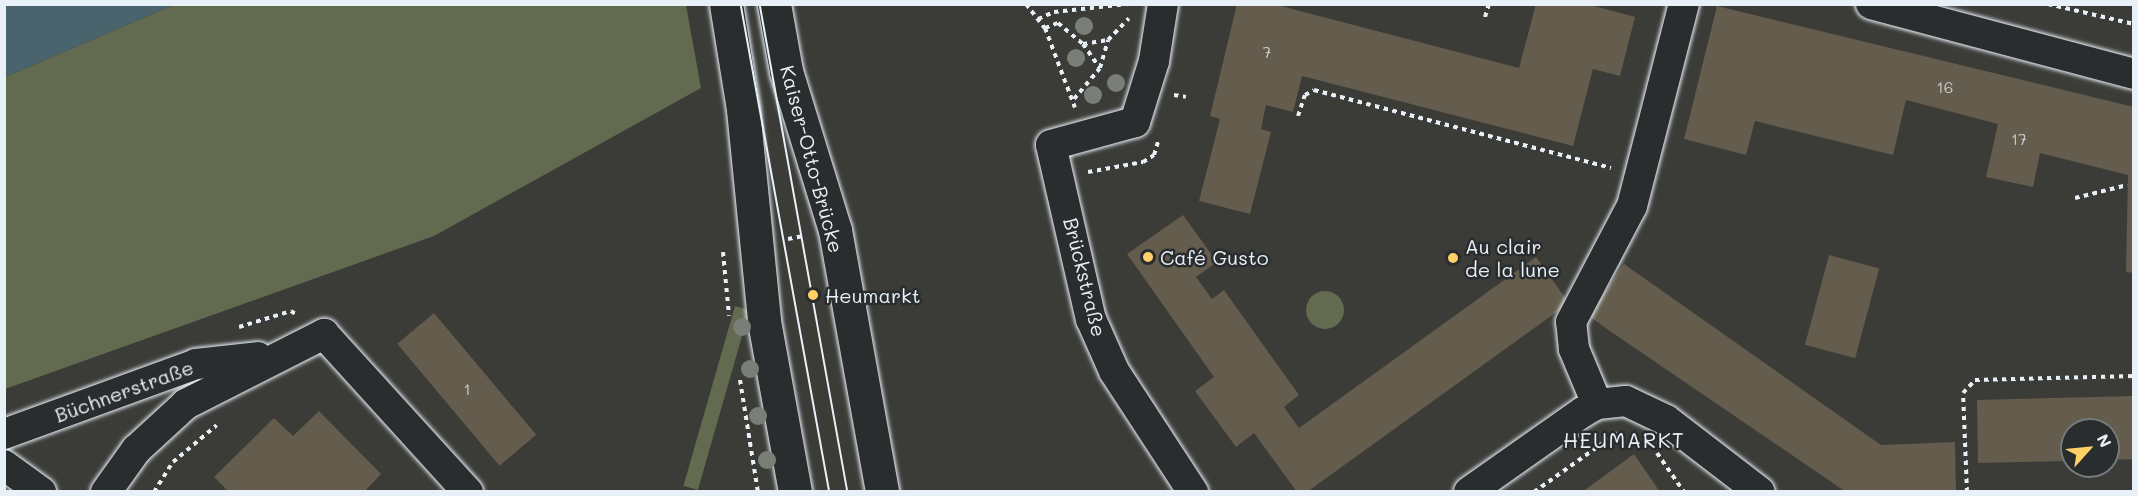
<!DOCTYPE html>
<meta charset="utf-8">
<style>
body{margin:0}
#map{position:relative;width:2138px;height:496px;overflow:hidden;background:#3b3b37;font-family:Mali,sans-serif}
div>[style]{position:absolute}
.green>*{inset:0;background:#626a50;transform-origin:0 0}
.round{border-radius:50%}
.water>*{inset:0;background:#4a646e}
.building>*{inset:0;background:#645c4c;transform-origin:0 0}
.path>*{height:4px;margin-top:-2px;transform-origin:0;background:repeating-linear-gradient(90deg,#e8f1f8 0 4.5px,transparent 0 9px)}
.roads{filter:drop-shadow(0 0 2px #e8f1f8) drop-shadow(0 0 2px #e8f1f8)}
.street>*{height:30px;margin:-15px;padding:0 15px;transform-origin:15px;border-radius:15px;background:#2a2d2e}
.secondary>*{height:33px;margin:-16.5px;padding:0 16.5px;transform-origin:16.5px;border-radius:16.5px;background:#2a2d2e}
.tram>*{height:1.5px;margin:-0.75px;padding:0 0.75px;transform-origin:0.75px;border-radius:0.75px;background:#e8f1f8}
.trees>*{width:18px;height:18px;margin:-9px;border-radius:50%;background:#797e77}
.dots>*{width:16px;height:16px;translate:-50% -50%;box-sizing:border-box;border:3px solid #2a2d2e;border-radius:50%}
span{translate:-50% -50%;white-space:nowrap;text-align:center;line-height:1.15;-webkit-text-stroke:5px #2a2d2e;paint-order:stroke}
.number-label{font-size:16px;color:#c7cccd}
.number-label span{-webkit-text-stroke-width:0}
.street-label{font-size:20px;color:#e8f1f8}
.poi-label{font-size:20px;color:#e8f1f8}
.left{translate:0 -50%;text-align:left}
.neighbourhood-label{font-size:21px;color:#e8f1f8;letter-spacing:1.5px}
.frame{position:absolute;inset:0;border:6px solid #e8f1f8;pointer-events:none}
.north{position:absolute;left:2060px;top:418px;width:60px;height:60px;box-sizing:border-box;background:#2a2d2e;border:2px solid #767b7f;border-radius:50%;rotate:63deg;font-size:16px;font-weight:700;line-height:24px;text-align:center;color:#e8f1f8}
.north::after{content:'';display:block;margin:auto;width:21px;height:27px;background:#ffd166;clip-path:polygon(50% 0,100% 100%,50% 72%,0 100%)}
</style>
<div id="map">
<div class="green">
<div style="clip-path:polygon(686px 5px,701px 88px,434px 236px,5px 389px,5px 77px,173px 5px)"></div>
<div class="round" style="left:1306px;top:291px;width:38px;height:38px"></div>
<div style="left:735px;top:306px;width:15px;height:187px;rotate:16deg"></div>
</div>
<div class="water">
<div style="clip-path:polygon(5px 4px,173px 4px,173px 5px,5px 77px)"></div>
</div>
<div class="building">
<div style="clip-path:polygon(1237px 4px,1273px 4px,1519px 68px,1536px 4px,1587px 4px,1635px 17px,1620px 76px,1593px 69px,1573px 146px,1302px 76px,1293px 112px,1266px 105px,1261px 129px,1271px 132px,1250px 214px,1199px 201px,1220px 119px,1210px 116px)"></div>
<div style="clip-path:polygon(1717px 6px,2134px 107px,2134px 273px,2126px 272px,2128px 175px,2040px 153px,2033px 187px,1986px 177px,1998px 124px,1906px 100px,1893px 155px,1755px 121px,1746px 155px,1684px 139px)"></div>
<div style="clip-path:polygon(1183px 215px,1217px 262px,1196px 277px,1212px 299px,1224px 290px,1299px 395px,1284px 407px,1299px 428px,1536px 257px,1569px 303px,1307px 492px,1297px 492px,1254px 433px,1236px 447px,1195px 391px,1214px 377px,1127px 254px)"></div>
<div style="left:1829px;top:255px;width:52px;height:93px;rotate:15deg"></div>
<div style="clip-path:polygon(1624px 264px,1881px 445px,1955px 442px,1956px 492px,1846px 492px,1607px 329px,1589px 316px)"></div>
<div style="left:434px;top:313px;width:159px;height:48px;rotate:50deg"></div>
<div style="clip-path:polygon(2134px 396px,2134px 459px,2108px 460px,2108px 430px,2072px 430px,2072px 461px,1978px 463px,1977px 400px)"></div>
<div style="clip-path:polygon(319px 411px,381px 474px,364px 492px,229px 492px,214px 477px,274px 418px,293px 436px)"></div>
<div style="clip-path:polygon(1634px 454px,1660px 492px,1582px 492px)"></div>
</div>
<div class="path">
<div style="left:1026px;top:4px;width:31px;rotate:52deg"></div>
<div style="left:1045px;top:28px;width:85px;rotate:69.4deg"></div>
<div style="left:2048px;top:4px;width:88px;rotate:13.1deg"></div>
<div style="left:1439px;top:5px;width:1px;rotate:-90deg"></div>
<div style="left:1485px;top:17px;width:14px;rotate:-73deg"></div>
<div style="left:1038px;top:19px;width:17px;rotate:-24deg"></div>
<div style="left:1054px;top:12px;width:74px;rotate:-6.2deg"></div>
<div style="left:1045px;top:28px;width:14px;rotate:-21deg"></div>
<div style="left:1058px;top:23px;width:33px;rotate:40deg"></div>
<div style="left:1083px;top:44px;width:25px;rotate:-9deg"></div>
<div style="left:1108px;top:40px;width:30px;rotate:-46deg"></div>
<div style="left:1083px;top:44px;width:29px;rotate:55deg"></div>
<div style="left:1174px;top:95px;width:12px;rotate:9deg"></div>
<div style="left:1074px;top:99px;width:40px;rotate:-50deg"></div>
<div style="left:1100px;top:68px;width:29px;rotate:-74deg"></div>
<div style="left:1298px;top:116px;width:22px;rotate:-72deg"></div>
<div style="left:1305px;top:95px;width:10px;rotate:-29deg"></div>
<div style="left:1314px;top:90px;width:307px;rotate:14.7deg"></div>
<div style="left:1088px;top:172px;width:56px;rotate:-10.3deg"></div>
<div style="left:1143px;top:162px;width:13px;rotate:-32deg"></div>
<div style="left:1154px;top:155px;width:14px;rotate:-73deg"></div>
<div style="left:2075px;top:198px;width:54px;rotate:-14deg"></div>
<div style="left:788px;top:239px;width:16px;rotate:-11deg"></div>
<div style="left:723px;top:252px;width:64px;rotate:84.6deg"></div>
<div style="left:239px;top:327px;width:54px;rotate:-17.1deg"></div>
<div style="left:291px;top:311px;width:7px;rotate:34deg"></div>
<div style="left:740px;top:380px;width:113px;rotate:80.9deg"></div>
<div style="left:1657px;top:453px;width:47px;rotate:55.3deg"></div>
<div style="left:154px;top:492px;width:36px;rotate:-58deg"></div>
<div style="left:173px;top:462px;width:57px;rotate:-40.1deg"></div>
<div style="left:1534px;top:492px;width:102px;rotate:-35.4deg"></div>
<div style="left:1967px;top:492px;width:99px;rotate:-92.3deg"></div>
<div style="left:1963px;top:393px;width:18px;rotate:-47deg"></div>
<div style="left:1975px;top:380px;width:159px;rotate:-1.4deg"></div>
</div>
<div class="roads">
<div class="street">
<div style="left:1163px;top:4px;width:58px;rotate:99deg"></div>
<div style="left:1154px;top:61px;width:64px;rotate:107.3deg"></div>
<div style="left:1135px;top:122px;width:87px;rotate:164.7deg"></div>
<div style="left:1051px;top:145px;width:179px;rotate:77.1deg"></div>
<div style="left:1091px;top:319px;width:57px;rotate:66.1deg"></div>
<div style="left:1114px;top:371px;width:145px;rotate:56.9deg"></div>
<div style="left:1871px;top:4px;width:272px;rotate:14.9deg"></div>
<div style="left:1597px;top:404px;width:60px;rotate:-112.7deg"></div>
<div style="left:1574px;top:349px;width:27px;rotate:-96deg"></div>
<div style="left:1571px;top:322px;width:131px;rotate:-62.3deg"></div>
<div style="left:1632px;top:206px;width:209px;rotate:-75.6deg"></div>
<div style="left:4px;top:434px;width:204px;rotate:-20deg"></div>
<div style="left:196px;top:364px;width:62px;rotate:-6.4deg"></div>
<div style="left:4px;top:465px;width:46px;rotate:36.1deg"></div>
<div style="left:106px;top:492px;width:52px;rotate:-54.5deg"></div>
<div style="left:136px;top:450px;width:68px;rotate:-42.6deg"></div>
<div style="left:186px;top:404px;width:155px;rotate:-26.9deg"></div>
<div style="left:324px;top:334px;width:214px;rotate:47.7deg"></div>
<div style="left:1469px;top:492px;width:139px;rotate:-35.1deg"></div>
<div style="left:1583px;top:412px;width:16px;rotate:-30deg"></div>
<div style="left:1597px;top:404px;width:29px;rotate:-6deg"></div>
<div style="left:1626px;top:401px;width:44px;rotate:25.4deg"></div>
<div style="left:1666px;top:420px;width:118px;rotate:37.5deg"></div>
</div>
<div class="secondary">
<div style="left:726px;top:4px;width:106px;rotate:80.8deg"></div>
<div style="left:743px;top:109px;width:213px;rotate:84.3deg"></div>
<div style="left:764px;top:321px;width:174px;rotate:79.7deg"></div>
<div style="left:774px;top:4px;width:68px;rotate:79.8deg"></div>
<div style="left:786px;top:71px;width:166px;rotate:72.9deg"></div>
<div style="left:835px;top:230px;width:266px;rotate:79.8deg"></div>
</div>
</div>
<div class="tram">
<div style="left:741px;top:4px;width:496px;rotate:79.7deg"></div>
<div style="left:760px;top:4px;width:496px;rotate:79.8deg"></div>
</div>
<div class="trees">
<div style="left:1084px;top:26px"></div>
<div style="left:1076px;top:58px"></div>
<div style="left:1116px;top:83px"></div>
<div style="left:1093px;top:95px"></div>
<div style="left:742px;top:327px"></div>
<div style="left:750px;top:369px"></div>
<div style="left:758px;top:416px"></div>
<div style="left:767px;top:460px"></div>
</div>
<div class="dots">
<div style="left:1148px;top:257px;background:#ffd166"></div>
<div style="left:1453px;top:258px;background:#ffd166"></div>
<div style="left:813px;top:295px;background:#ffd166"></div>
</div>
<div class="number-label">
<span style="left:1267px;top:52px">7</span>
<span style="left:1945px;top:87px">16</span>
<span style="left:2019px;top:139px">17</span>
<span style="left:467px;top:389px">1</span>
</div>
<div class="street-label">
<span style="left:812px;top:159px;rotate:75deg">Kaiser-Otto-Brücke</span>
<span style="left:1085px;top:277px;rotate:76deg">Brückstraße</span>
<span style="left:124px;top:391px;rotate:-20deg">Büchnerstraße</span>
</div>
<div class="poi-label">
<span class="left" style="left:1465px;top:258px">Au clair<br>de la lune</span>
<span class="left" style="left:1160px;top:257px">Café Gusto</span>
<span class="left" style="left:825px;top:295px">Heumarkt</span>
</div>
<div class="neighbourhood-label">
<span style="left:1624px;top:440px">HEUMARKT</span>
</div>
<div class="frame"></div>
<div class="north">N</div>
</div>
